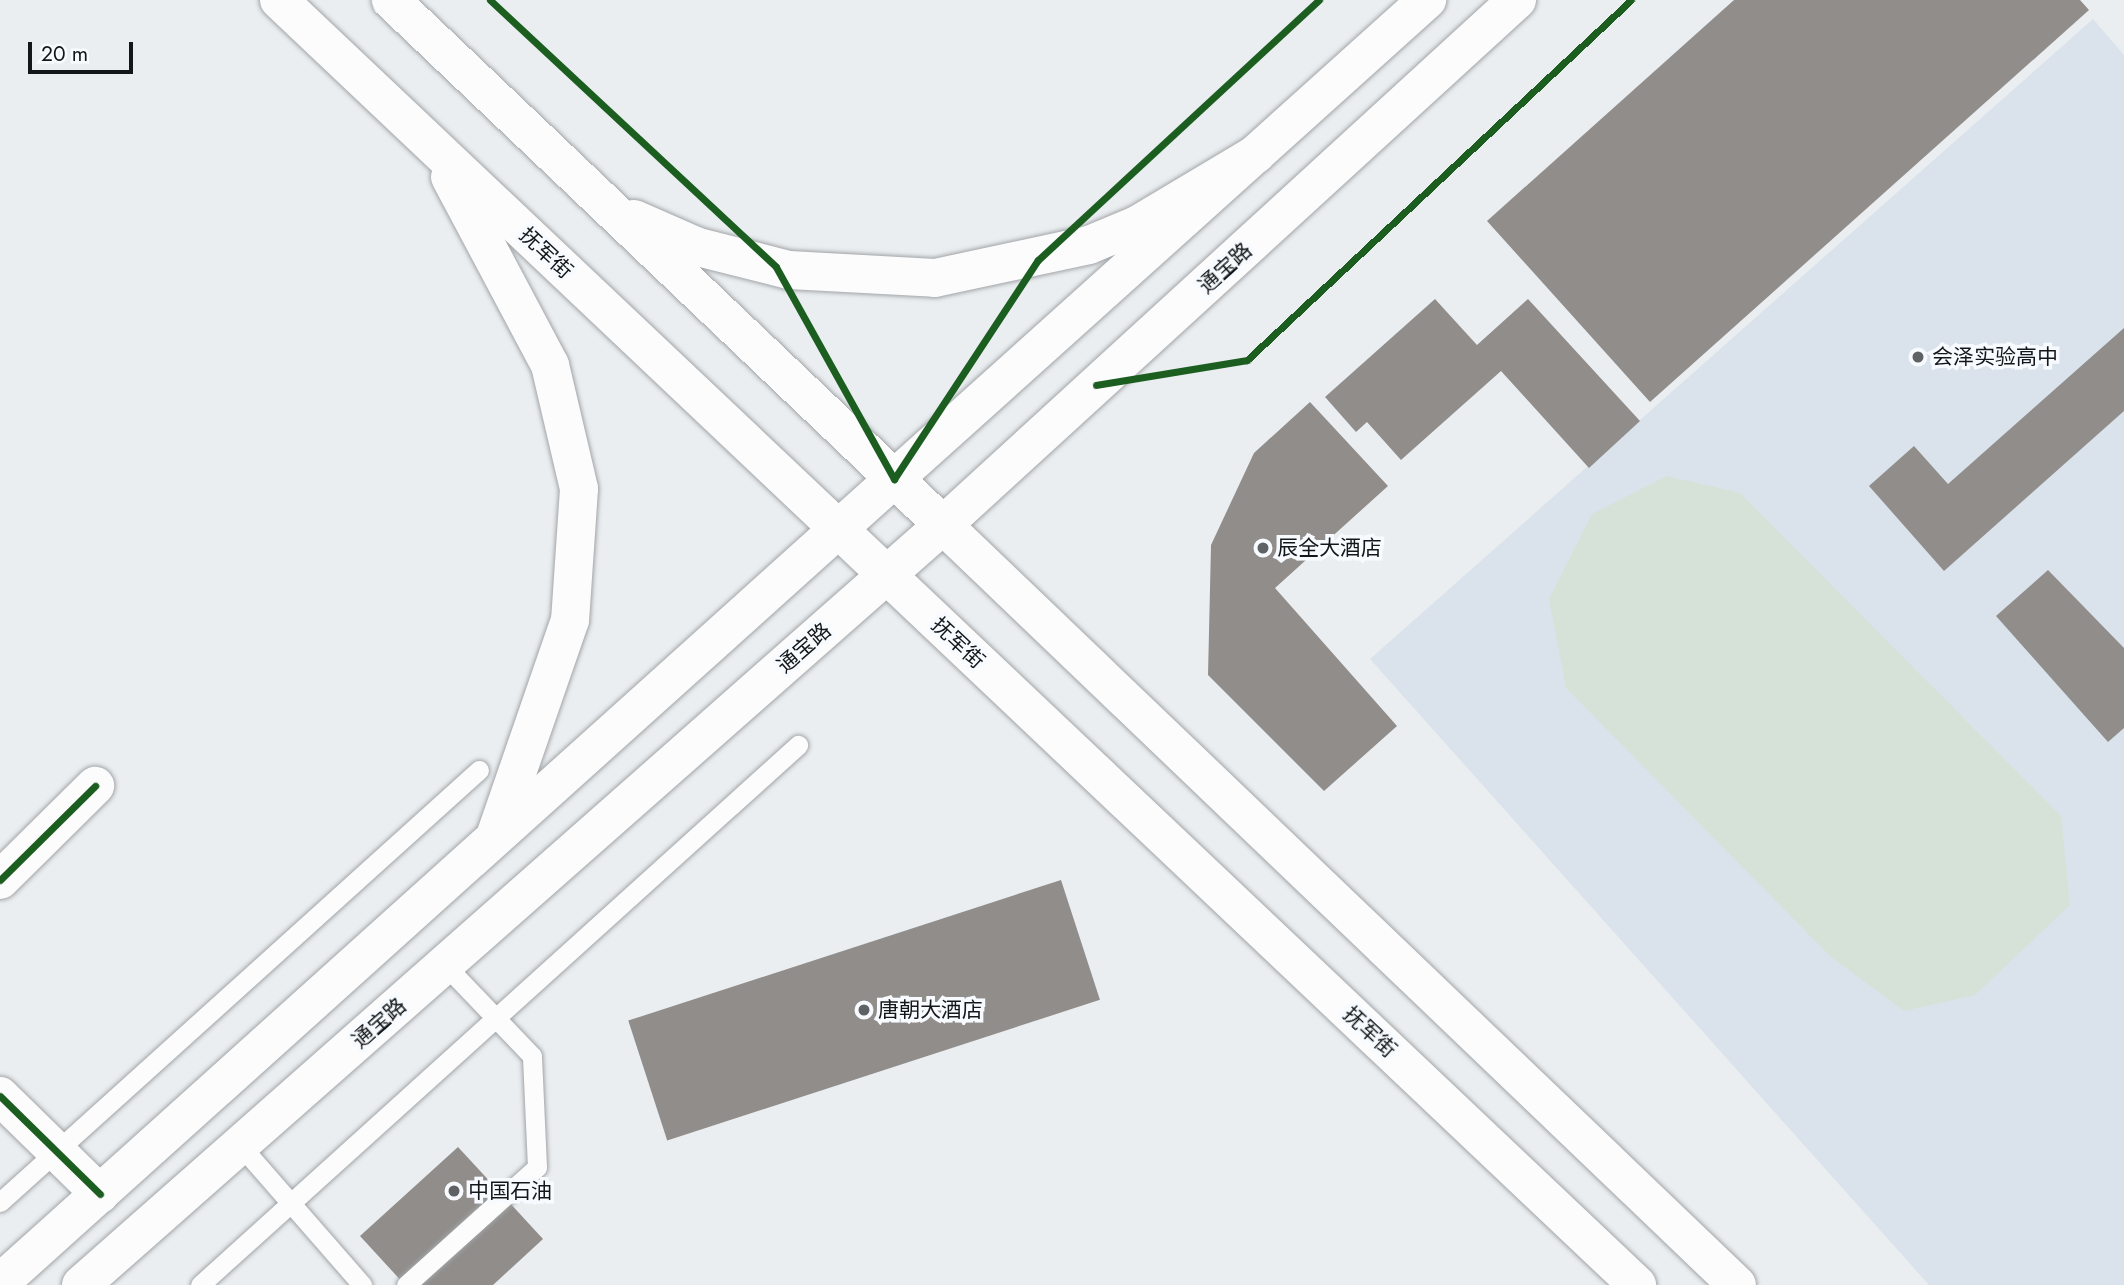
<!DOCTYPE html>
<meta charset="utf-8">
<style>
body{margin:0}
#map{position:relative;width:2124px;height:1285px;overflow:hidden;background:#eaeef1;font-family:Jost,"Noto Sans SC",sans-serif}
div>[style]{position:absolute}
.built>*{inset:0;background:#dae3eb}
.green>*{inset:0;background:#d6e1d8}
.building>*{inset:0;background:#908d8b;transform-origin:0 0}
.roads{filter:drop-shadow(0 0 2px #a2a5a7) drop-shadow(0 0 2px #a2a5a7)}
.service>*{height:19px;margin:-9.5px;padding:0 9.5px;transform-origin:9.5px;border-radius:9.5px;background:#fcfcfd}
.minor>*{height:38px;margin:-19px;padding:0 19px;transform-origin:19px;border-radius:19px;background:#fcfcfd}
.secondary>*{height:38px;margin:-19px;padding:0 19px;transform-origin:19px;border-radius:19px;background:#fcfcfd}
.primary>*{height:38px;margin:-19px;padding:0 19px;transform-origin:19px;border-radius:19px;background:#fcfcfd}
.trunk>*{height:38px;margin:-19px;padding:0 19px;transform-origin:19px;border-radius:19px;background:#fcfcfd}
.cycleway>*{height:7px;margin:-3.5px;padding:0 3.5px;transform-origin:3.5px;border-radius:3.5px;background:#1b5e20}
.dots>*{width:19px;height:19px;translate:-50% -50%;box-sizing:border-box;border:4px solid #f7fbff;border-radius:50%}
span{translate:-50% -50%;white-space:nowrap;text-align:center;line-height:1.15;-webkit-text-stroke:7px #f7fbff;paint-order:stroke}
.street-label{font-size:21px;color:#141719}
.poi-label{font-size:21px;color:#141719}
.left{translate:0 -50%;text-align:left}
.scale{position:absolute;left:28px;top:42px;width:105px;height:32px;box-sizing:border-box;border:4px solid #141719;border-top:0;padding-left:9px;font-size:21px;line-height:24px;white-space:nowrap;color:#141719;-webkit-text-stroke:5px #f7fbff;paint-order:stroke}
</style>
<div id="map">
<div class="built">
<div style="clip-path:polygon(2093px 19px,2124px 55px,2124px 1285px,1929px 1285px,1370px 659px)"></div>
</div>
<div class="green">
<div style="clip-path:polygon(1667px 476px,1740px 493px,2061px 816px,2070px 905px,1975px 995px,1904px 1011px,1831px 957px,1566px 688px,1549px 599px,1592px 514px)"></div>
</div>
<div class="building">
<div style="clip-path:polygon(1734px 0,2080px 0,2089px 10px,1650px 402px,1487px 221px)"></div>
<div style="clip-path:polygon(1435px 299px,1477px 345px,1528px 299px,1640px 421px,1589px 468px,1501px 371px,1401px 460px,1367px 422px,1356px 432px,1325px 397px)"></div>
<div style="clip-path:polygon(2124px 328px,2124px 411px,1944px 571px,1869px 486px,1914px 446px,1948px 484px)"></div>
<div style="clip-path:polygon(1310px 402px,1388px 486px,1275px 588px,1397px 726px,1324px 791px,1208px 675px,1211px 545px,1254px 453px)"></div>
<div style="clip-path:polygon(2048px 570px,2124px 648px,2124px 728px,2108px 742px,1996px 616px)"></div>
<div style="left:1061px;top:880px;width:126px;height:455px;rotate:72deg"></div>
<div style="clip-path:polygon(458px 1147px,543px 1239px,493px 1285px,405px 1285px,360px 1236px)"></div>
</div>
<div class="roads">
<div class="service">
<div style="left:240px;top:1145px;width:186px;rotate:48.9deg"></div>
<div style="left:0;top:1202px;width:645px;rotate:-42.05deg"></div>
<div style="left:200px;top:1285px;width:806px;rotate:-42.08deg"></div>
<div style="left:406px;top:1285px;width:176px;rotate:-42deg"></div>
<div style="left:537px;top:1167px;width:111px;rotate:-92.6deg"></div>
<div style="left:532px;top:1056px;width:126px;rotate:-133.7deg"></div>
</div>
<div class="minor">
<div style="left:0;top:880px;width:134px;rotate:-44.7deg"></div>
<div style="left:0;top:1096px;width:140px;rotate:44.4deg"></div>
</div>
<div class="secondary">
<div style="left:943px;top:525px;width:1099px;rotate:43.75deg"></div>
<div style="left:887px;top:575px;width:1033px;rotate:43.43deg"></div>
</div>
<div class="primary">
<div style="left:894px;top:479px;width:717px;rotate:-41.95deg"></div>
<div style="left:943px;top:525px;width:778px;rotate:-42.45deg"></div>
</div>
<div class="trunk">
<div style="left:279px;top:0;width:837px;rotate:43.4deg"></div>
<div style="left:450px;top:177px;width:213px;rotate:62deg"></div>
<div style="left:550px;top:365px;width:127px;rotate:76.8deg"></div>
<div style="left:579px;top:489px;width:131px;rotate:93.9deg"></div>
<div style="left:570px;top:620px;width:226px;rotate:109.1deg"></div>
<div style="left:634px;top:219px;width:70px;rotate:23.6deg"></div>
<div style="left:698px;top:247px;width:94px;rotate:14.2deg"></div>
<div style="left:789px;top:270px;width:146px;rotate:3.1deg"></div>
<div style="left:935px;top:278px;width:157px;rotate:-12.1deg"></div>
<div style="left:1089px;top:245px;width:52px;rotate:-22.6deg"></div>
<div style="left:1137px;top:225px;width:139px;rotate:-30.8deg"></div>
<div style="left:0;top:1283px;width:1202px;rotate:-41.97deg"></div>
<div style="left:81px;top:1285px;width:1149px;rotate:-41.4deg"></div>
<div style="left:943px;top:525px;width:762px;rotate:-136.44deg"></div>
</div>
</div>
<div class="cycleway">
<div style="left:490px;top:0;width:391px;rotate:43deg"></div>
<div style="left:776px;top:267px;width:243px;rotate:60.9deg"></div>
<div style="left:894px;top:479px;width:262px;rotate:-56.7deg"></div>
<div style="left:1038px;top:260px;width:383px;rotate:-42.8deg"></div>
<div style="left:1096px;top:385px;width:153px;rotate:-9.4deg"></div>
<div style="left:1247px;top:360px;width:526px;rotate:-43.15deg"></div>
<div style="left:0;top:880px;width:134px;rotate:-44.7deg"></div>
<div style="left:0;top:1096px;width:140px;rotate:44.4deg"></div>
</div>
<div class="dots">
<div style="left:1918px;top:357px;background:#5f6265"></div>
<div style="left:1263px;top:548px;background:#5f6265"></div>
<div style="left:864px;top:1010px;background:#5f6265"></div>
<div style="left:454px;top:1191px;background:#5f6265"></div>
</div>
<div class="street-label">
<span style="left:546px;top:253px;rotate:43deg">抚军街</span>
<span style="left:1225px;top:268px;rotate:-42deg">通宝路</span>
<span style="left:958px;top:643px;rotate:43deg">抚军街</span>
<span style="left:804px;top:648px;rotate:-41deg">通宝路</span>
<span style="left:379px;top:1023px;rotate:-41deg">通宝路</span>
<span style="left:1370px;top:1032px;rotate:43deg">抚军街</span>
</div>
<div class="poi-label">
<span class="left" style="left:1932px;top:357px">会泽实验高中</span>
<span class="left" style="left:1277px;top:548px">辰全大酒店</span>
<span class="left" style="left:878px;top:1010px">唐朝大酒店</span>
<span class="left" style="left:468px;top:1191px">中国石油</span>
</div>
<div class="scale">20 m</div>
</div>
